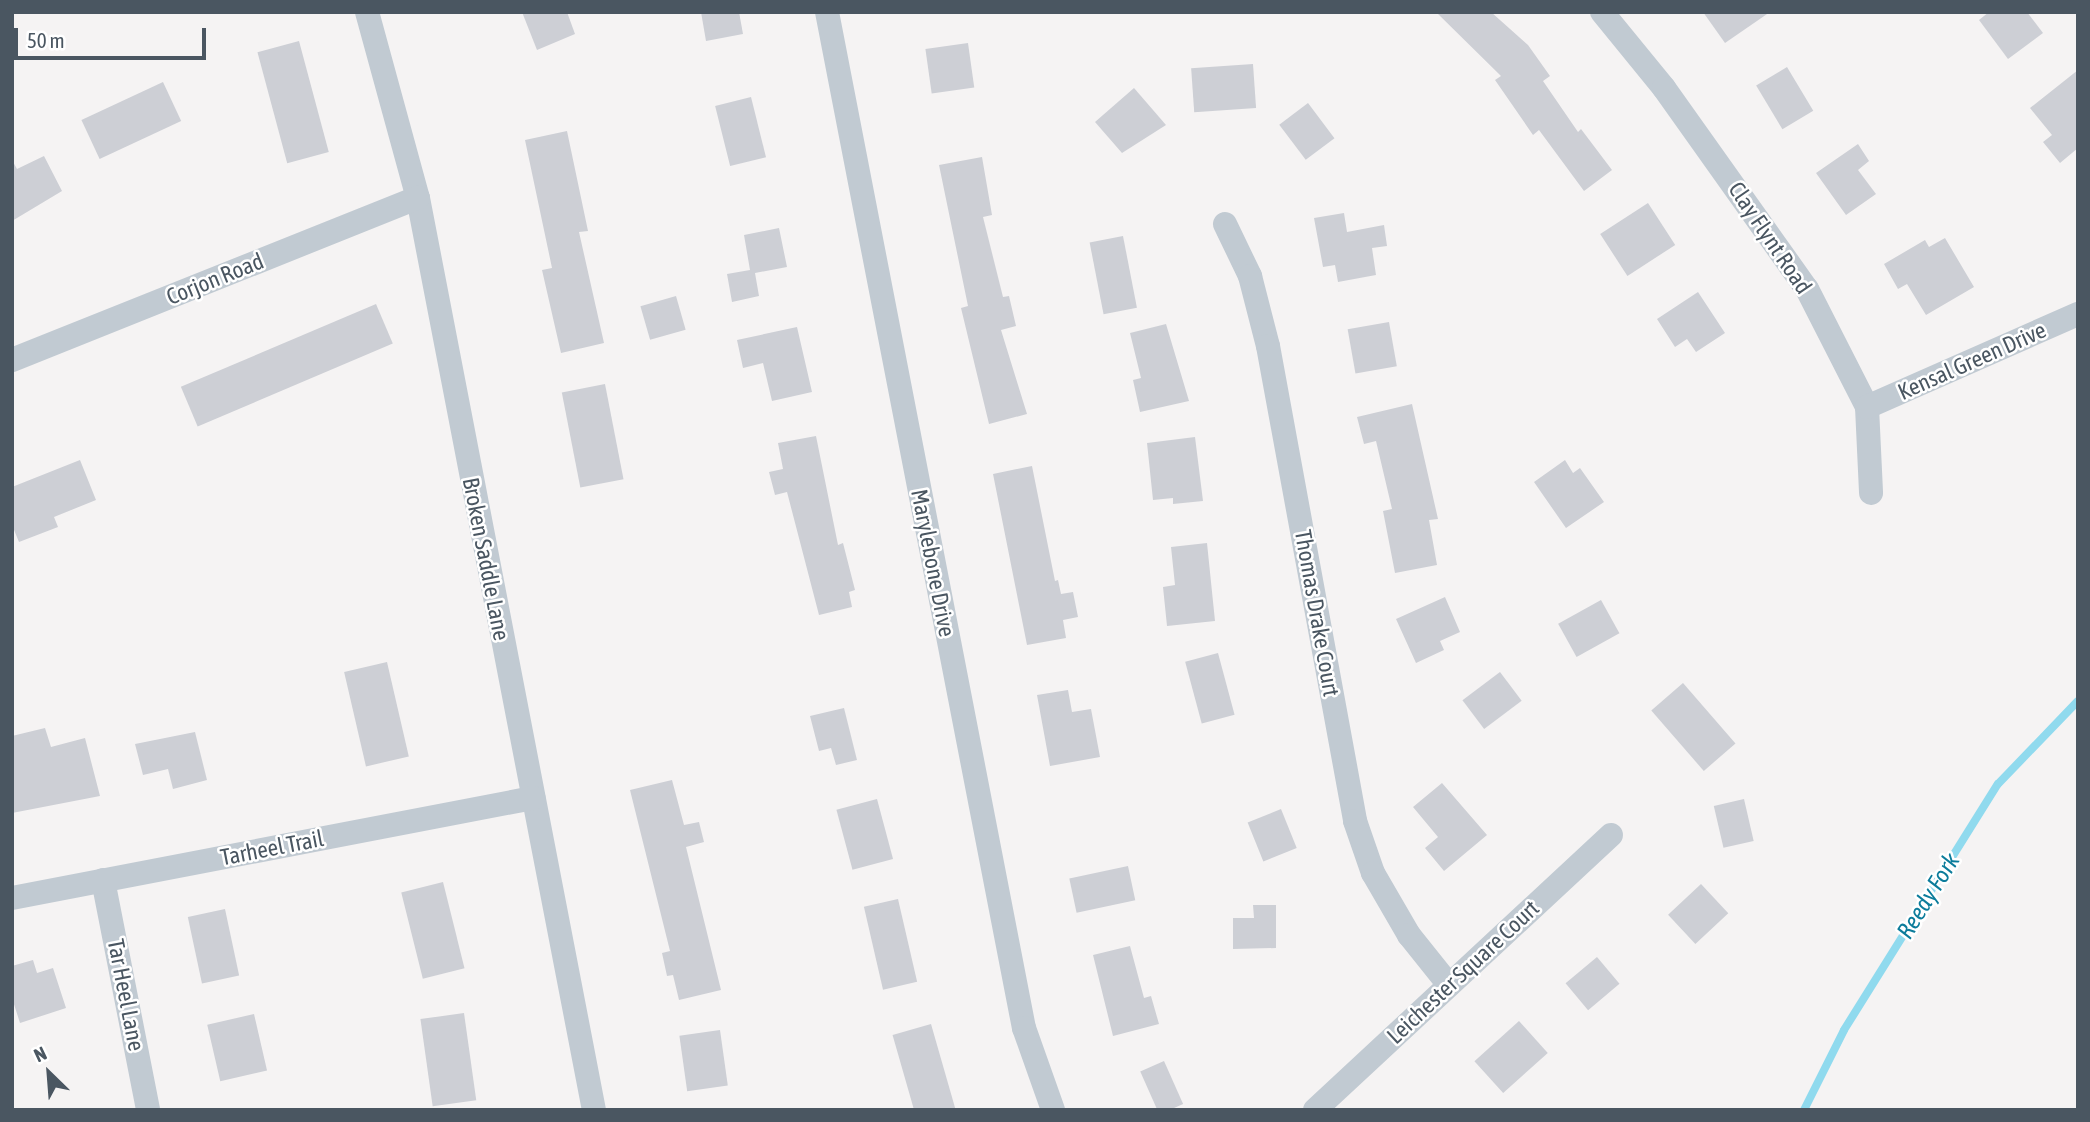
<!DOCTYPE html>
<style>
body{margin:0}
#map{position:relative;width:2090px;height:1122px;overflow:hidden;background:#f5f3f3;font-family:"Asap Condensed",sans-serif}
div>[style]{position:absolute}
.stream>*{height:8px;margin:-4px;padding:0 4px;transform-origin:4px;border-radius:4px;background:#90daee}
.building>*{inset:0;background:#cdcfd5;transform-origin:0 0}
.minor>*{height:24px;margin:-12px;padding:0 12px;transform-origin:12px;border-radius:12px;background:#c1cad2}
span{translate:-50% -50%;white-space:nowrap;text-align:center;line-height:1.15;-webkit-text-stroke:5px #fff;paint-order:stroke}
.street-label{font-size:23px;color:#4a5661}
.water-label{font-size:24px;color:#0c7c9b;font-style:italic}
.frame{position:absolute;inset:0;border:14px solid #4a5661;pointer-events:none}
.north{position:absolute;left:14px;top:1038px;width:70px;height:70px;-webkit-text-stroke:5px #fff;paint-order:stroke;rotate:335deg;font-size:19px;font-weight:700;line-height:28px;text-align:center;color:#4a5661}
.north::after{content:'';display:block;margin:auto;width:24px;height:32px;background:#4a5661;clip-path:polygon(50% 0,100% 100%,50% 72%,0 100%)}
.scale{position:absolute;left:14px;top:28px;width:192px;height:32px;box-sizing:border-box;border:4px solid #4a5661;border-top:0;padding-left:9px;font-size:21px;line-height:24px;white-space:nowrap;color:#4a5661;-webkit-text-stroke:5px #fff;paint-order:stroke}
</style>
<div id="map">
<div class="stream">
<div style="left:1804px;top:1110px;width:89px;rotate:-63.4deg"></div>
<div style="left:1844px;top:1030px;width:290px;rotate:-58deg"></div>
<div style="left:1998px;top:784px;width:115px;rotate:-46.1deg"></div>
</div>
<div class="building">
<div style="clip-path:polygon(522px 12px,567px 12px,575px 34px,537px 50px)"></div>
<div style="clip-path:polygon(701px 12px,739px 12px,743px 34px,706px 41px)"></div>
<div style="clip-path:polygon(1436px 12px,1491px 12px,1528px 45px,1550px 76px,1543px 81px,1578px 132px,1581px 129px,1612px 170px,1584px 191px,1539px 130px,1533px 135px,1495px 80px,1501px 76px)"></div>
<div style="clip-path:polygon(1703px 12px,1770px 12px,1725px 43px)"></div>
<div style="clip-path:polygon(1989px 12px,2027px 12px,2043px 33px,2008px 59px,1979px 20px)"></div>
<div style="left:299px;top:41px;width:115px;height:43px;rotate:75deg"></div>
<div style="left:968px;top:43px;width:45px;height:43px;rotate:82deg"></div>
<div style="left:1253px;top:64px;width:44px;height:62px;rotate:86deg"></div>
<div style="left:1787px;top:67px;width:51px;height:36px;rotate:59deg"></div>
<div style="clip-path:polygon(2078px 70px,2078px 148px,2060px 163px,2043px 142px,2052px 135px,2030px 108px)"></div>
<div style="left:163px;top:82px;width:43px;height:90px;rotate:65deg"></div>
<div style="clip-path:polygon(1134px 88px,1166px 125px,1122px 153px,1095px 122px)"></div>
<div style="left:751px;top:97px;width:62px;height:37px;rotate:76deg"></div>
<div style="left:1308px;top:103px;width:44px;height:36px;rotate:53deg"></div>
<div style="clip-path:polygon(567px 131px,588px 231px,579px 232px,604px 343px,561px 353px,542px 270px,552px 268px,525px 140px)"></div>
<div style="clip-path:polygon(1858px 144px,1869px 161px,1858px 170px,1876px 194px,1846px 215px,1816px 173px)"></div>
<div style="clip-path:polygon(44px 156px,62px 191px,12px 221px,12px 160px,17px 169px)"></div>
<div style="clip-path:polygon(982px 157px,992px 215px,983px 217px,1003px 297px,1009px 296px,1016px 326px,1001px 330px,1027px 414px,989px 424px,961px 308px,968px 306px,939px 165px)"></div>
<div style="left:1648px;top:203px;width:50px;height:57px;rotate:57deg"></div>
<div style="clip-path:polygon(1344px 213px,1347px 232px,1384px 225px,1387px 246px,1372px 248px,1376px 275px,1338px 282px,1335px 265px,1323px 267px,1314px 218px)"></div>
<div style="clip-path:polygon(779px 228px,787px 267px,755px 273px,759px 296px,732px 302px,727px 274px,750px 270px,744px 235px)"></div>
<div style="left:1123px;top:236px;width:73px;height:34px;rotate:79deg"></div>
<div style="clip-path:polygon(1945px 238px,1974px 287px,1926px 315px,1907px 284px,1898px 289px,1884px 264px,1925px 240px,1929px 247px)"></div>
<div style="clip-path:polygon(1698px 292px,1725px 333px,1696px 352px,1687px 339px,1675px 347px,1657px 319px)"></div>
<div style="left:676px;top:296px;width:35px;height:37px;rotate:74deg"></div>
<div style="left:376px;top:304px;width:43px;height:212px;rotate:67deg"></div>
<div style="left:1389px;top:322px;width:45px;height:42px;rotate:80deg"></div>
<div style="clip-path:polygon(1166px 324px,1189px 401px,1140px 412px,1133px 380px,1141px 378px,1130px 333px)"></div>
<div style="clip-path:polygon(797px 327px,812px 392px,772px 401px,763px 363px,743px 368px,737px 340px)"></div>
<div style="left:605px;top:384px;width:97px;height:44px;rotate:79deg"></div>
<div style="clip-path:polygon(1412px 404px,1438px 519px,1429px 520px,1437px 565px,1395px 573px,1383px 511px,1392px 509px,1376px 441px,1364px 444px,1357px 417px)"></div>
<div style="clip-path:polygon(816px 436px,838px 545px,843px 543px,855px 590px,849px 592px,852px 607px,819px 615px,787px 492px,775px 495px,769px 472px,783px 469px,778px 443px)"></div>
<div style="clip-path:polygon(1195px 437px,1203px 501px,1173px 504px,1173px 498px,1153px 500px,1147px 443px)"></div>
<div style="clip-path:polygon(80px 460px,96px 500px,54px 517px,58px 527px,19px 542px,12px 525px,12px 487px)"></div>
<div style="clip-path:polygon(1565px 460px,1573px 473px,1580px 468px,1604px 502px,1566px 528px,1534px 482px)"></div>
<div style="clip-path:polygon(1032px 466px,1055px 581px,1058px 580px,1061px 594px,1073px 592px,1078px 617px,1063px 620px,1066px 638px,1027px 645px,993px 474px)"></div>
<div style="clip-path:polygon(1207px 543px,1215px 621px,1167px 626px,1163px 587px,1175px 585px,1171px 547px)"></div>
<div style="clip-path:polygon(1445px 597px,1460px 632px,1440px 641px,1444px 650px,1416px 663px,1396px 619px)"></div>
<div style="left:1601px;top:600px;width:38px;height:49px;rotate:61deg"></div>
<div style="left:1218px;top:653px;width:64px;height:34px;rotate:75deg"></div>
<div style="left:387px;top:662px;width:97px;height:44px;rotate:77deg"></div>
<div style="left:1500px;top:672px;width:36px;height:47px;rotate:53deg"></div>
<div style="left:1683px;top:683px;width:80px;height:42px;rotate:49deg"></div>
<div style="clip-path:polygon(1068px 690px,1072px 712px,1091px 709px,1100px 757px,1050px 766px,1037px 695px)"></div>
<div style="clip-path:polygon(844px 708px,857px 760px,836px 765px,831px 748px,819px 751px,810px 716px)"></div>
<div style="clip-path:polygon(45px 728px,51px 747px,85px 738px,100px 796px,12px 813px,12px 736px)"></div>
<div style="clip-path:polygon(195px 732px,207px 780px,173px 789px,168px 769px,143px 775px,135px 744px)"></div>
<div style="clip-path:polygon(672px 780px,684px 825px,699px 822px,704px 842px,686px 847px,721px 990px,679px 1000px,673px 975px,667px 976px,662px 953px,670px 951px,630px 790px)"></div>
<div style="clip-path:polygon(1442px 783px,1487px 835px,1444px 871px,1425px 848px,1438px 837px,1413px 807px)"></div>
<div style="left:877px;top:799px;width:62px;height:42px;rotate:75deg"></div>
<div style="left:1744px;top:799px;width:43px;height:31px;rotate:77deg"></div>
<div style="left:1281px;top:809px;width:42px;height:36px;rotate:68deg"></div>
<div style="left:1128px;top:866px;width:35px;height:60px;rotate:78deg"></div>
<div style="left:443px;top:882px;width:89px;height:43px;rotate:76deg"></div>
<div style="left:1701px;top:884px;width:40px;height:45px;rotate:47deg"></div>
<div style="left:898px;top:899px;width:85px;height:35px;rotate:77deg"></div>
<div style="clip-path:polygon(1253px 905px,1276px 905px,1276px 948px,1233px 949px,1233px 918px,1254px 918px)"></div>
<div style="left:225px;top:909px;width:68px;height:38px;rotate:78deg"></div>
<div style="clip-path:polygon(1130px 946px,1144px 998px,1151px 996px,1159px 1024px,1113px 1036px,1093px 955px)"></div>
<div style="left:1597px;top:957px;width:35px;height:41px;rotate:50deg"></div>
<div style="clip-path:polygon(33px 960px,37px 973px,53px 968px,66px 1008px,20px 1023px,12px 998px,12px 966px)"></div>
<div style="left:464px;top:1013px;width:88px;height:44px;rotate:82deg"></div>
<div style="left:254px;top:1014px;width:58px;height:48px;rotate:77deg"></div>
<div style="left:1519px;top:1021px;width:43px;height:60px;rotate:48deg"></div>
<div style="left:931px;top:1024px;width:89px;height:40px;rotate:74deg"></div>
<div style="left:720px;top:1030px;width:56px;height:41px;rotate:82deg"></div>
<div style="left:1164px;top:1061px;width:47px;height:26px;rotate:66deg"></div>
</div>
<div class="minor">
<div style="left:367px;top:12px;width:193px;rotate:74.7deg"></div>
<div style="left:418px;top:198px;width:929px;rotate:79.08deg"></div>
<div style="left:827px;top:12px;width:1035px;rotate:79.03deg"></div>
<div style="left:1024px;top:1028px;width:87px;rotate:70.5deg"></div>
<div style="left:1602px;top:12px;width:98px;rotate:50.8deg"></div>
<div style="left:1664px;top:88px;width:247px;rotate:54.6deg"></div>
<div style="left:1807px;top:289px;width:132px;rotate:63deg"></div>
<div style="left:1867px;top:407px;width:86px;rotate:87.3deg"></div>
<div style="left:1225px;top:224px;width:58px;rotate:64.3deg"></div>
<div style="left:1250px;top:276px;width:72px;rotate:75.6deg"></div>
<div style="left:1268px;top:346px;width:483px;rotate:79.6deg"></div>
<div style="left:1355px;top:821px;width:55px;rotate:70.9deg"></div>
<div style="left:1373px;top:873px;width:72px;rotate:59.9deg"></div>
<div style="left:1409px;top:935px;width:64px;rotate:51.3deg"></div>
<div style="left:12px;top:360px;width:437px;rotate:-21.8deg"></div>
<div style="left:1867px;top:407px;width:231px;rotate:-23.8deg"></div>
<div style="left:103px;top:880px;width:234px;rotate:78.9deg"></div>
<div style="left:12px;top:898px;width:531px;rotate:-10.87deg"></div>
<div style="left:1315px;top:1110px;width:404px;rotate:-42.9deg"></div>
</div>
<div class="street-label">
<span style="left:1770px;top:238px;rotate:56deg">Clay Flynt Road</span>
<span style="left:215px;top:279px;rotate:-22deg">Corjon Road</span>
<span style="left:1972px;top:361px;rotate:-24deg">Kensal Green Drive</span>
<span style="left:486px;top:559px;rotate:79deg">Broken Saddle Lane</span>
<span style="left:933px;top:563px;rotate:79deg">Marylebone Drive</span>
<span style="left:1317px;top:613px;rotate:80deg">Thomas Drake Court</span>
<span style="left:272px;top:848px;rotate:-11deg">Tarheel Trail</span>
<span style="left:1463px;top:972px;rotate:-43deg">Leichester Square Court</span>
<span style="left:126px;top:995px;rotate:79deg">Tar Heel Lane</span>
</div>
<div class="water-label">
<span style="left:1928px;top:896px;rotate:-58deg">Reedy Fork</span>
</div>
<div class="frame"></div>
<div class="north">N</div>
<div class="scale">50 m</div>
</div>
